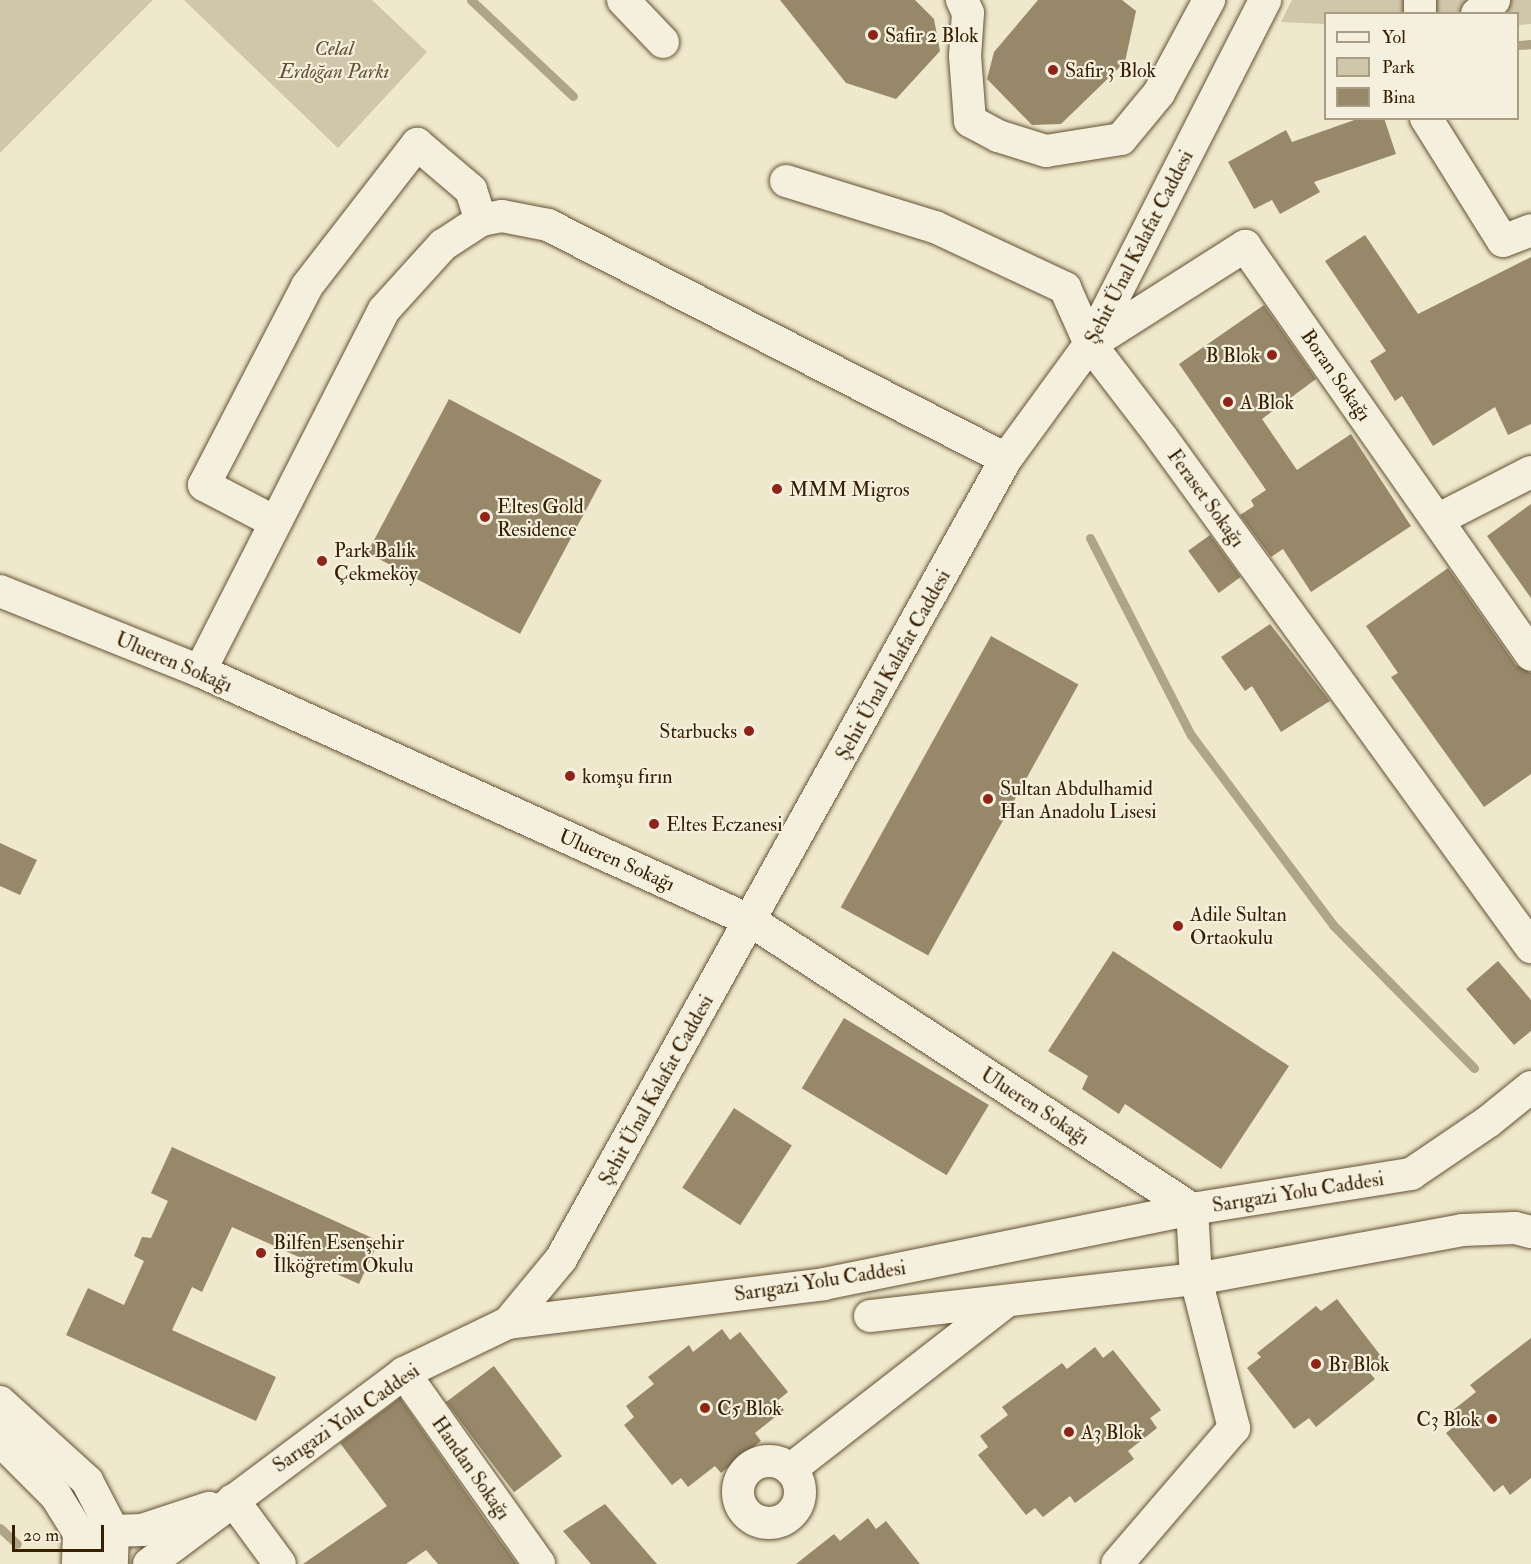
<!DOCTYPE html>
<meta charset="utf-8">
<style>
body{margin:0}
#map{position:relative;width:1531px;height:1564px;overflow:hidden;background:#efe8cc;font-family:"IM FELL Double Pica",serif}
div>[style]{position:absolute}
.green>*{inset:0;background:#d0c6a9}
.stream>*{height:9px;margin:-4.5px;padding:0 4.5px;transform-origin:4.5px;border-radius:4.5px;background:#b0a487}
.building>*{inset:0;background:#97886a;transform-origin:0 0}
.roads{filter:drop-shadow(0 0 2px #655133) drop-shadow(0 0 2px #655133)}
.minor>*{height:32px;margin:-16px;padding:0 16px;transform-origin:16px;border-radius:16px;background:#f5f0de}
.minor>.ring{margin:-16px;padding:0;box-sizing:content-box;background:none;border:32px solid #f5f0de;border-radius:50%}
.dots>*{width:16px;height:16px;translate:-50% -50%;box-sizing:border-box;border:3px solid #f5f0de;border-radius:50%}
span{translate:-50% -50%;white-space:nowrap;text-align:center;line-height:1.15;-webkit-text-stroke:4.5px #f5f0de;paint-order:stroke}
.poi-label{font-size:20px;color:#371f00}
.left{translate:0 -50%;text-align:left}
.right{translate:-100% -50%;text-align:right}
.park-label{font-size:20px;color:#655133;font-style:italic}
.street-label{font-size:20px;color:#371f00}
.legend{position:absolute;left:1324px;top:12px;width:195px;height:108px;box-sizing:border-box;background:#f5f0de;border:2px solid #a99c85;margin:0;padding:8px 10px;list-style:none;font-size:18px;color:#371f00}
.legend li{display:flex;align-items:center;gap:12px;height:30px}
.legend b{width:30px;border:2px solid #a99c85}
.scale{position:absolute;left:12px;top:1525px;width:92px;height:27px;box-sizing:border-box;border:3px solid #371f00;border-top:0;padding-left:8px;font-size:18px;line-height:21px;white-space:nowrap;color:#371f00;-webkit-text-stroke:4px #f5f0de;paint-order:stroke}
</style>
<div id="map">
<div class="green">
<div style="clip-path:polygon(0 0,153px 0,0 153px)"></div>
<div style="clip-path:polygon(184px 0,372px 0,427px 52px,338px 148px)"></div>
<div style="clip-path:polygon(1292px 0,1409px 0,1408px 13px,1326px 14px,1325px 24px,1281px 22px)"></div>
<div style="clip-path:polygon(1433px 0,1531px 0,1531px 24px,1518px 25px,1518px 14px,1433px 14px)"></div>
</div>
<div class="stream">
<div style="left:471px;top:0;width:140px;rotate:43.3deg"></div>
<div style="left:1518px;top:45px;width:13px;rotate:-4deg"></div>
<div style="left:1090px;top:538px;width:221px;rotate:62.9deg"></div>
<div style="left:1191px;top:735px;width:237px;rotate:53.2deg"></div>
<div style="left:1333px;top:925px;width:201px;rotate:45.4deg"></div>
<div style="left:0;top:1528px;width:23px;rotate:43deg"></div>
</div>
<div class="building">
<div style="clip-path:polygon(780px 0,915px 0,934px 19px,940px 51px,896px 99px,846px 83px)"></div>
<div style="clip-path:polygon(1038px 0,1122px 0,1136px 11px,1125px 62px,1061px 124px,1032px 125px,987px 79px,994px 52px)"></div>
<div style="clip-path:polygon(1360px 118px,1384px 118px,1396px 154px,1314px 182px,1320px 192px,1280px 214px,1272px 200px,1254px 209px,1228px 162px,1286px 130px,1292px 142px)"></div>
<div style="clip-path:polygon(1365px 235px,1418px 314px,1531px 257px,1531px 424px,1508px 435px,1495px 407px,1433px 446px,1402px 396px,1395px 401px,1370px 361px,1386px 351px,1325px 261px)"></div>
<div style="clip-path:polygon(1264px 305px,1316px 379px,1262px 419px,1297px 470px,1351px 434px,1411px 526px,1311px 592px,1283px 549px,1271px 557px,1240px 515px,1254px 506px,1251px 500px,1266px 490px,1179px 364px)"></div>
<div style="left:449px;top:399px;width:173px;height:174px;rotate:28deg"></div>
<div style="clip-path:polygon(1531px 504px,1531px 598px,1487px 536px)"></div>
<div style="left:1210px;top:535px;width:52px;height:27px;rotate:54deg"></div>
<div style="clip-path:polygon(1448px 568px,1516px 665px,1531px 673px,1531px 774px,1484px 807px,1391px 677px,1398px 673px,1366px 626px)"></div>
<div style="clip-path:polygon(1270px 624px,1330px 701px,1281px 732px,1252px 686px,1245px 691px,1221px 657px)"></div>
<div style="left:991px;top:636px;width:100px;height:310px;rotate:29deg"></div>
<div style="clip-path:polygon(0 843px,37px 860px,20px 895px,0 886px)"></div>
<div style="clip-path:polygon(1113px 951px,1289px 1066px,1221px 1169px,1125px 1104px,1119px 1114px,1082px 1089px,1088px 1076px,1048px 1051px)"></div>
<div style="clip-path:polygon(1498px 961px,1531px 1000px,1531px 1031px,1514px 1045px,1466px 989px)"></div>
<div style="left:844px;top:1018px;width:169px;height:82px;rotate:31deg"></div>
<div style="left:734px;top:1108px;width:69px;height:95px;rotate:33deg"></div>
<div style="clip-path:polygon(172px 1147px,379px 1241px,359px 1284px,232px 1227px,202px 1292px,192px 1287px,172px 1330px,276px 1377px,256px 1421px,66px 1335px,88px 1288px,124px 1305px,144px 1261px,134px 1256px,142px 1237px,151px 1238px,168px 1201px,151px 1193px)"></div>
<div style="clip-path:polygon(1337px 1299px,1384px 1360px,1369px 1372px,1375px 1379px,1316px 1427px,1309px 1418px,1294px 1429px,1247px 1368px,1261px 1357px,1257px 1353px,1316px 1306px,1321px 1311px)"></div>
<div style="clip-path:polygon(722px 1329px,730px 1340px,740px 1332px,788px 1392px,777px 1401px,784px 1410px,755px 1433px,761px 1441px,721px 1473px,715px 1466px,688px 1487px,681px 1478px,672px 1485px,624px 1425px,634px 1417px,626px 1406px,654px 1384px,648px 1377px,689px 1345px,693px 1352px)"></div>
<div style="clip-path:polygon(1531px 1338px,1531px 1478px,1510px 1495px,1503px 1485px,1494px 1492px,1446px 1433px,1456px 1425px,1448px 1414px,1476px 1392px,1470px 1385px)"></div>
<div style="clip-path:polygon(1095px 1347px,1103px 1358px,1113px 1350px,1161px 1410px,1150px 1418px,1157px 1428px,1128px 1451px,1134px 1459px,1075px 1503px,1070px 1496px,1043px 1517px,1035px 1508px,1026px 1515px,978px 1455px,988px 1447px,980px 1436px,1008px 1415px,1002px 1407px,1062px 1363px,1067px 1369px)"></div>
<div style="left:494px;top:1366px;width:113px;height:60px;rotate:53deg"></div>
<div style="clip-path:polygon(400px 1398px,486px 1521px,517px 1564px,438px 1564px,426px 1550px,406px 1564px,303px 1564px,387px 1506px,340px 1443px)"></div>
<div style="clip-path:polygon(605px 1504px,657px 1564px,591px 1564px,563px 1531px)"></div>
<div style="clip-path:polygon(868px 1518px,876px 1529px,886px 1521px,920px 1564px,796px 1564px,834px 1534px,840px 1541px)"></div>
</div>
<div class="roads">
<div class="minor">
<div style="left:623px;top:0;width:58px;rotate:46.4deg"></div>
<div style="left:962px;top:0;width:14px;rotate:65deg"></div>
<div style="left:968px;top:13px;width:43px;rotate:94deg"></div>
<div style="left:965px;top:56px;width:65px;rotate:85.6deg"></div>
<div style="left:970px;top:121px;width:32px;rotate:28deg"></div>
<div style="left:998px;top:136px;width:50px;rotate:17.4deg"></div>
<div style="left:1046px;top:151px;width:76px;rotate:-9.1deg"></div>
<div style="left:1121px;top:139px;width:60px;rotate:-50.4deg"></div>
<div style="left:1159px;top:93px;width:106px;rotate:-61.7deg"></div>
<div style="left:1420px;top:14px;width:14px;rotate:-90deg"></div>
<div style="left:1477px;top:14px;width:22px;rotate:-39deg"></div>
<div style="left:1426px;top:118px;width:145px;rotate:58deg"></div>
<div style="left:1503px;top:241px;width:30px;rotate:-21deg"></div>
<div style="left:786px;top:181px;width:156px;rotate:17.2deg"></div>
<div style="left:935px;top:227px;width:144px;rotate:25.1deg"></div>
<div style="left:1065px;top:288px;width:61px;rotate:65.9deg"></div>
<div style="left:1090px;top:344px;width:118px;rotate:52.5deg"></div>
<div style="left:1162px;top:438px;width:629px;rotate:54.06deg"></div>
<div style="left:1091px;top:344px;width:183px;rotate:-32.5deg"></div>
<div style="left:1245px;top:246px;width:499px;rotate:55deg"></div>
<div style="left:1439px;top:519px;width:103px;rotate:-27.1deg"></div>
<div style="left:275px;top:522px;width:80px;rotate:-152.5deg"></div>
<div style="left:204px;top:485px;width:224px;rotate:-62.6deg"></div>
<div style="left:307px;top:286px;width:180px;rotate:-52.2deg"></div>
<div style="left:417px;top:144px;width:71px;rotate:40.4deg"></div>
<div style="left:471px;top:190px;width:32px;rotate:72deg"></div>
<div style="left:0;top:591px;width:215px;rotate:21.8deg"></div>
<div style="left:200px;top:671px;width:605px;rotate:24.4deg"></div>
<div style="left:751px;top:921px;width:527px;rotate:33.15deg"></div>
<div style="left:1192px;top:1209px;width:70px;rotate:86.7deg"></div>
<div style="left:1196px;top:1279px;width:154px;rotate:75.7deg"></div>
<div style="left:1234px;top:1428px;width:179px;rotate:130.7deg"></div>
<div style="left:200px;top:671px;width:405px;rotate:-63deg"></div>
<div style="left:384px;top:310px;width:88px;rotate:-47.8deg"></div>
<div style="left:443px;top:245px;width:45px;rotate:-33.3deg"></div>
<div style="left:481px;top:220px;width:21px;rotate:-11deg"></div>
<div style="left:502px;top:216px;width:47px;rotate:11.1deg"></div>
<div style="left:548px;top:225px;width:514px;rotate:27.06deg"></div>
<div style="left:870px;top:1316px;width:328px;rotate:-6.5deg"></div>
<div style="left:1196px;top:1279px;width:270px;rotate:-10.4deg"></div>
<div style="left:1462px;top:1230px;width:53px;rotate:-2.2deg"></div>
<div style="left:1515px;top:1228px;width:16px;rotate:14deg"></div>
<div style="left:508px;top:1323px;width:83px;rotate:-50.4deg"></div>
<div style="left:561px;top:1259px;width:915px;rotate:-60.92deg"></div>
<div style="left:1006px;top:459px;width:142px;rotate:-53.9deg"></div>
<div style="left:1090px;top:344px;width:386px;rotate:-63deg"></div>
<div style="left:404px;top:1373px;width:234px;rotate:54.7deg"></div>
<div style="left:0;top:1402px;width:118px;rotate:42.2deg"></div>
<div style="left:87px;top:1481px;width:56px;rotate:62.5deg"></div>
<div style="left:113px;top:1531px;width:33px;rotate:92deg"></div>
<div style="left:0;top:1440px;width:79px;rotate:45deg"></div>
<div style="left:56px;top:1496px;width:44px;rotate:58.1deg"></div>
<div style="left:79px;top:1533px;width:31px;rotate:92deg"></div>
<div class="ring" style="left:738px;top:1461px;width:30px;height:30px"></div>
<div style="left:791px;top:1469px;width:269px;rotate:-37.9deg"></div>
<div style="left:233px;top:1500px;width:79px;rotate:53.7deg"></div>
<div style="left:87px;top:1564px;width:7px;rotate:-82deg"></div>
<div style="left:88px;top:1557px;width:36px;rotate:-46deg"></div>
<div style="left:113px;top:1531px;width:29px;rotate:-2deg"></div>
<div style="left:142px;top:1530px;width:71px;rotate:-18.2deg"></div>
<div style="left:149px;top:1564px;width:319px;rotate:-36.8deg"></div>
<div style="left:404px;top:1373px;width:115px;rotate:-25.7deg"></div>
<div style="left:508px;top:1323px;width:318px;rotate:-7deg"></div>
<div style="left:824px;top:1284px;width:376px;rotate:-11.5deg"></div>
<div style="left:1192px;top:1209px;width:222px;rotate:-9.1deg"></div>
<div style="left:1411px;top:1174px;width:94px;rotate:-34.2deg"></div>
<div style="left:1489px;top:1121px;width:54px;rotate:-39deg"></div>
</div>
</div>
<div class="dots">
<div style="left:873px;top:35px;background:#8f2418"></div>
<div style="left:1053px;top:70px;background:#8f2418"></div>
<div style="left:1272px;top:355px;background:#8f2418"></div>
<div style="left:1228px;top:402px;background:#8f2418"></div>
<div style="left:777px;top:489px;background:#8f2418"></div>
<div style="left:485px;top:517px;background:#8f2418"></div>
<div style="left:322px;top:561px;background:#8f2418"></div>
<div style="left:749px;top:731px;background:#8f2418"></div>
<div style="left:570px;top:776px;background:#8f2418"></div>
<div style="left:988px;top:799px;background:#8f2418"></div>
<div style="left:654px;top:824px;background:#8f2418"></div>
<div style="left:1178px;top:926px;background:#8f2418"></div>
<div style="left:261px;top:1253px;background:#8f2418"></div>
<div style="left:1316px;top:1364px;background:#8f2418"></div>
<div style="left:705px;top:1408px;background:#8f2418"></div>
<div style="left:1492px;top:1419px;background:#8f2418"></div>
<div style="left:1069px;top:1432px;background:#8f2418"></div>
</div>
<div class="poi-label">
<span class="left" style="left:885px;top:35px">Safir 2 Blok</span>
<span class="left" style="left:1065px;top:70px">Safir 3 Blok</span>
<span class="right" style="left:1260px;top:355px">B Blok</span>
<span class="left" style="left:1240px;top:402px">A Blok</span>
<span class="left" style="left:789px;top:489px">MMM Migros</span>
<span class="left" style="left:497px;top:518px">Eltes Gold<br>Residence</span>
<span class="left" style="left:334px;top:562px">Park Balık<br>Çekmeköy</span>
<span class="right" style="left:737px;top:731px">Starbucks</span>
<span class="left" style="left:582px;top:776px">komşu fırın</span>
<span class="left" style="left:1000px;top:800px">Sultan Abdulhamid<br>Han Anadolu Lisesi</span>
<span class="left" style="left:666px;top:824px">Eltes Eczanesi</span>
<span class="left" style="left:1190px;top:926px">Adile Sultan<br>Ortaokulu</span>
<span class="left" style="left:273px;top:1254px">Bilfen Esenşehir<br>İlköğretim Okulu</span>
<span class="left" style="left:1328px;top:1364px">B1 Blok</span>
<span class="left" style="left:717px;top:1408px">C5 Blok</span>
<span class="right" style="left:1480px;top:1419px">C3 Blok</span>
<span class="left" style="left:1081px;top:1432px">A3 Blok</span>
</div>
<div class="park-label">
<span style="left:334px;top:60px">Celal<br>Erdoğan Parkı</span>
</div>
<div class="street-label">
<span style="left:1139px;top:247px;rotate:-63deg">Şehit Ünal Kalafat Caddesi</span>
<span style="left:1336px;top:375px;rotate:55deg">Boran Sokağı</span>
<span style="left:1206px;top:498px;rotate:54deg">Feraset Sokağı</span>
<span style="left:174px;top:662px;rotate:23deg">Ulueren Sokağı</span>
<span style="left:893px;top:665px;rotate:-61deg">Şehit Ünal Kalafat Caddesi</span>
<span style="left:617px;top:860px;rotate:24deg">Ulueren Sokağı</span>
<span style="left:656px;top:1090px;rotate:-61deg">Şehit Ünal Kalafat Caddesi</span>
<span style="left:1035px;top:1106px;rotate:33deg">Ulueren Sokağı</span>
<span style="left:1298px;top:1192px;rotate:-9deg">Sarıgazi Yolu Caddesi</span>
<span style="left:820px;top:1281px;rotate:-9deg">Sarıgazi Yolu Caddesi</span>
<span style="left:346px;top:1418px;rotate:-35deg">Sarıgazi Yolu Caddesi</span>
<span style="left:471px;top:1468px;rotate:55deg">Handan Sokağı</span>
</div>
<ul class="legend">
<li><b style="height:8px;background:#f5f0de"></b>Yol</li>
<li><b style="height:16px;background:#d0c6a9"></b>Park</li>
<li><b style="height:16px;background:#97886a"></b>Bina</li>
</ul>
<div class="scale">20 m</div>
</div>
